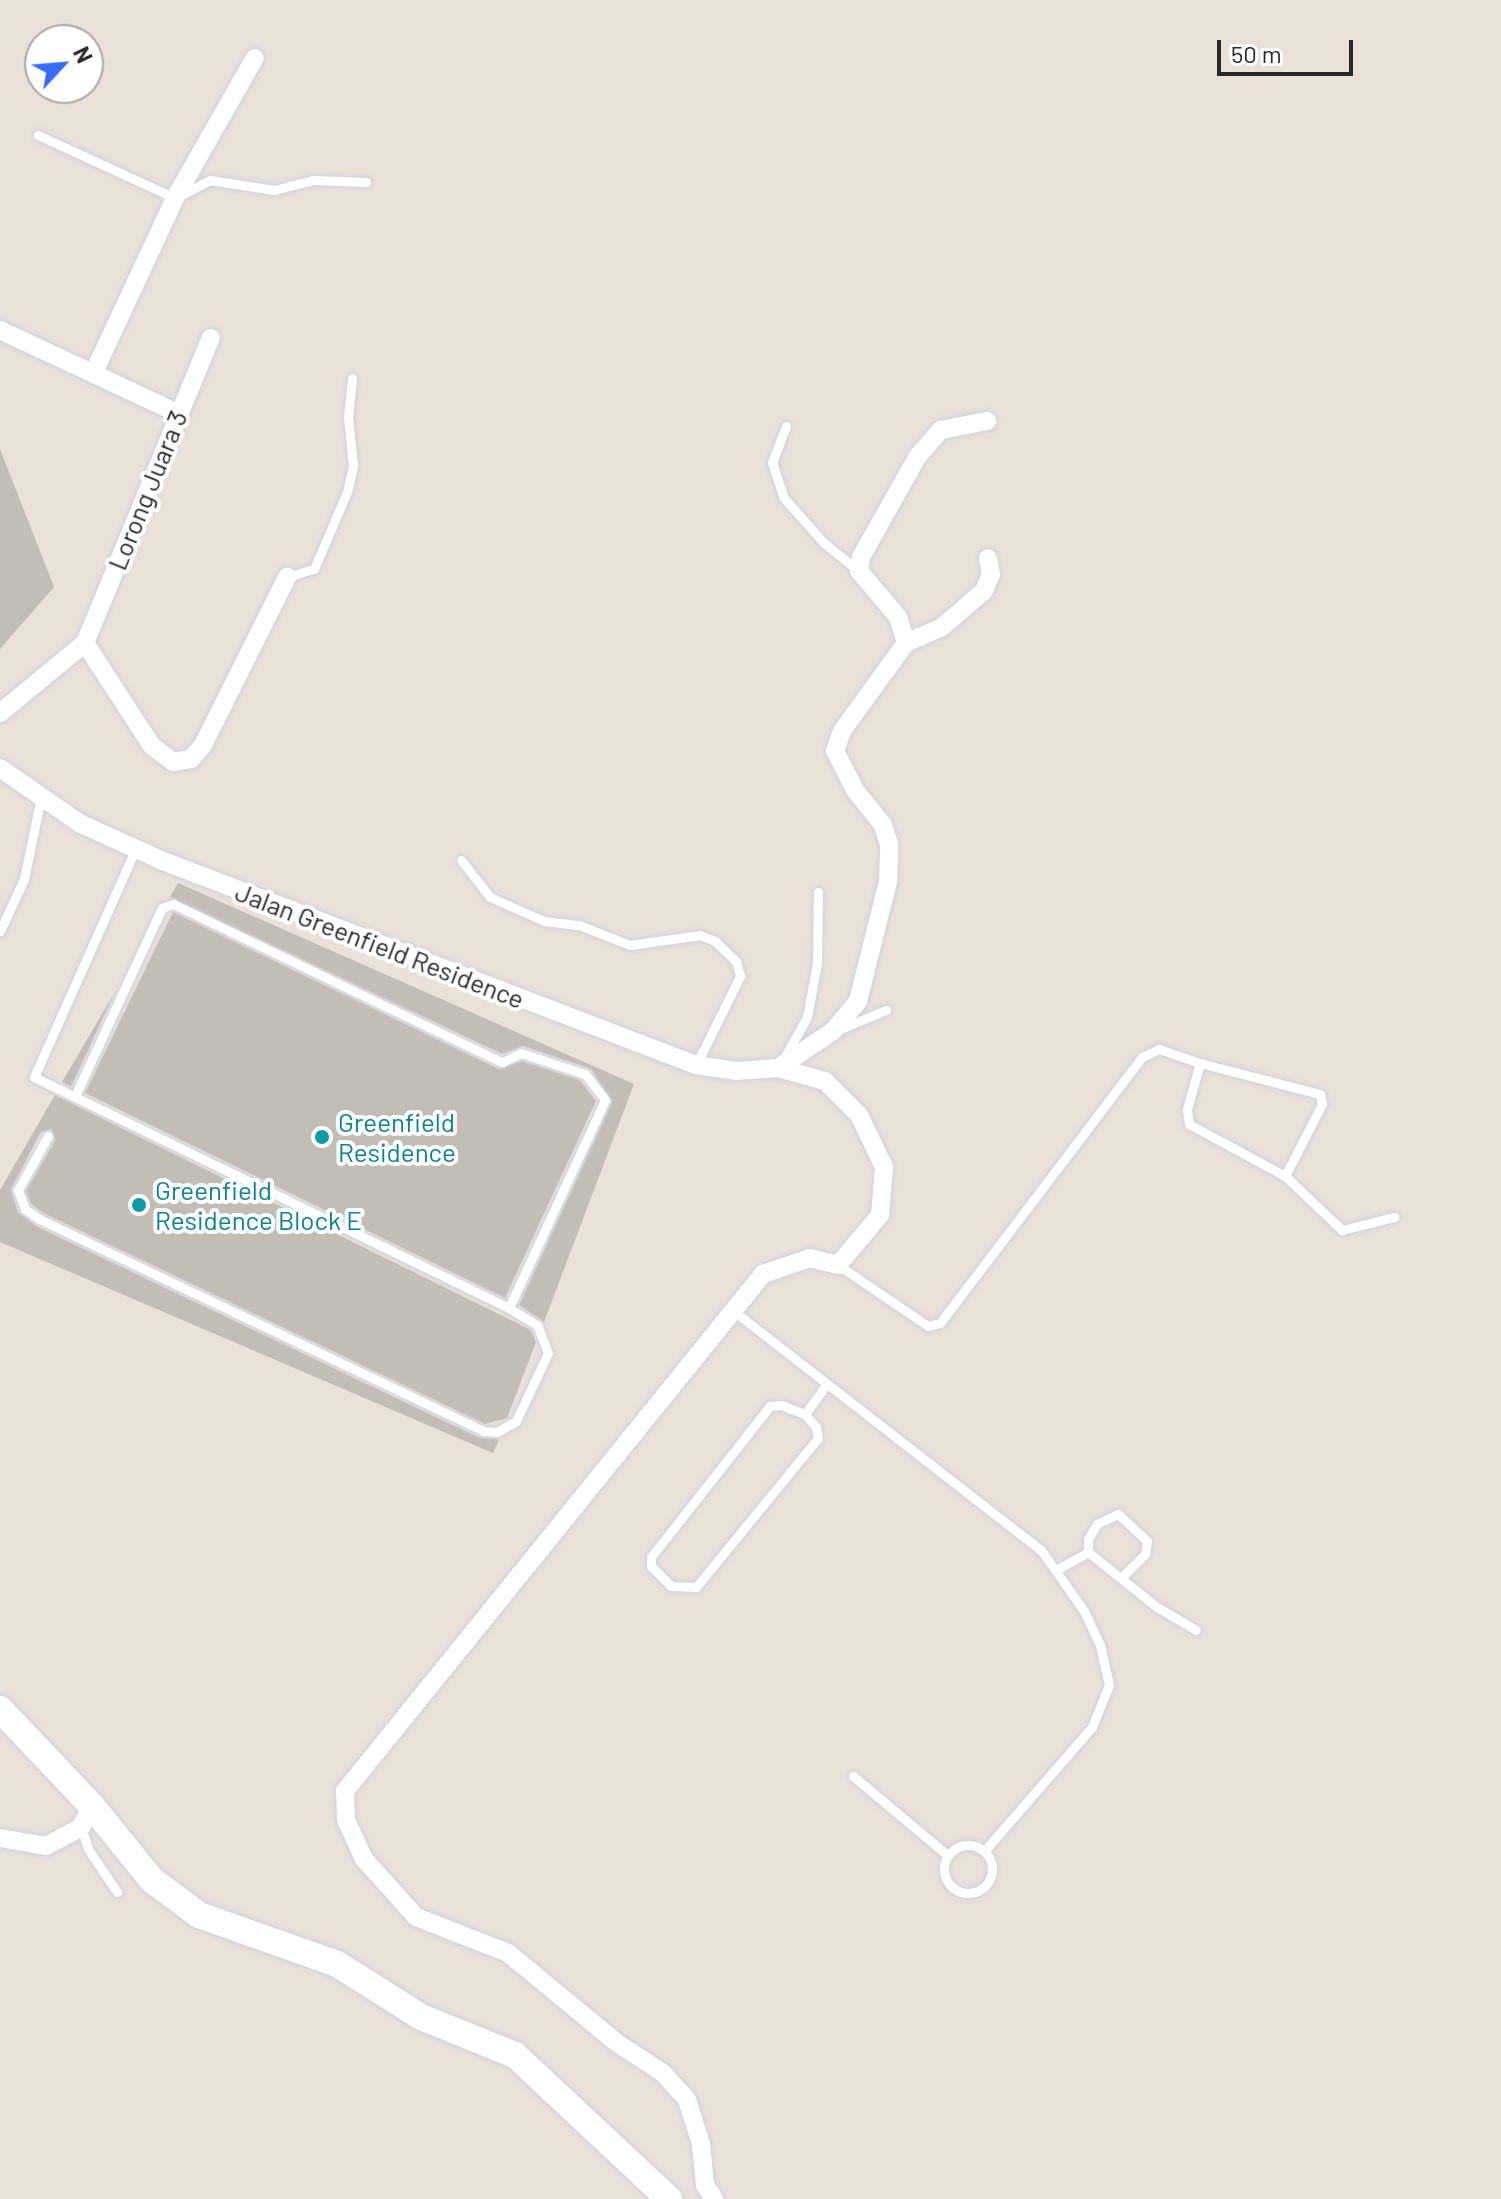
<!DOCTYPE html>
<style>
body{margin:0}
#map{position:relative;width:1501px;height:2199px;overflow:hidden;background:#eae1d9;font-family:Barlow,sans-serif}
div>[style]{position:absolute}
.building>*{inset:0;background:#c2bdb5}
.roads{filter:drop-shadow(0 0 2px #ced3e1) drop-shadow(0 0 2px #ced3e1)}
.lane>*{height:9px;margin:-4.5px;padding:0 4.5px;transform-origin:4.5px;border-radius:4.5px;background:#fff}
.lane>.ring{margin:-4.5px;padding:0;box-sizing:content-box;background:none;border:9px solid #fff;border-radius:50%}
.street>*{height:18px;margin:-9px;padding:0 9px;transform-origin:9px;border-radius:9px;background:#fff}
.secondary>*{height:26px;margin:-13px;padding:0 13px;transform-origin:13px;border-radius:13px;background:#fff}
.dots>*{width:22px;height:22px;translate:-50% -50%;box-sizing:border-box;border:4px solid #fff;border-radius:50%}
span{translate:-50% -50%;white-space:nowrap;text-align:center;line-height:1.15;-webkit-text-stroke:8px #fff;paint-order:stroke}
.street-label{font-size:26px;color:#282828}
.culture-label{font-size:26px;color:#0d838f}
.left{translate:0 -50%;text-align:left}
.north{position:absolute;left:24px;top:24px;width:80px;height:80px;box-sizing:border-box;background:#fff;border:2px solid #a9a9a9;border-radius:50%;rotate:64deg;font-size:22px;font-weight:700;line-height:32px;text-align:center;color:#282828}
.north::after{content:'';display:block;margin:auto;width:28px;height:36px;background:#386bf8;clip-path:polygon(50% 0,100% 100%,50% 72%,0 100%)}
.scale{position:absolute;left:1217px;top:40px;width:136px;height:36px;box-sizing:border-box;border:4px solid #282828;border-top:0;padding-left:10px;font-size:24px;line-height:28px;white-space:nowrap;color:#282828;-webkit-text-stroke:6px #fff;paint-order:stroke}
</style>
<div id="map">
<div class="building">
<div style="clip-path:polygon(0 449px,54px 587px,0 649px)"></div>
<div style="clip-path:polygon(178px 883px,634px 1084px,544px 1322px,519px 1305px,612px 1102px,591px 1069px,523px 1046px,502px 1054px,170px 897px)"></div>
<div style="clip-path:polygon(173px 912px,499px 1069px,522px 1061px,580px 1080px,596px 1101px,505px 1298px,85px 1093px)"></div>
<div style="clip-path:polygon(115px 992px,71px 1087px,62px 1082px)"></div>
<div style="clip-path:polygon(55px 1095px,531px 1330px,536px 1342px,507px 1418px,485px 1424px,43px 1213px,31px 1204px,26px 1191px,55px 1140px,51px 1129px,41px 1132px,11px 1189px,18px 1212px,36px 1226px,480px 1438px,499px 1439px,493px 1453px,0 1242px,0 1190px)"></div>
</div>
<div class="roads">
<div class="lane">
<div style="left:38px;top:135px;width:151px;rotate:24.7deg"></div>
<div style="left:175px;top:198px;width:39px;rotate:-27deg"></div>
<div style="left:210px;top:180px;width:65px;rotate:8.9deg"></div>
<div style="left:274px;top:190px;width:40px;rotate:-14.4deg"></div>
<div style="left:313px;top:180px;width:53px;rotate:2.2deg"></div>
<div style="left:786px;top:426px;width:39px;rotate:111deg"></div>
<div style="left:772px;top:462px;width:38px;rotate:72deg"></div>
<div style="left:784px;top:498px;width:60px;rotate:48.4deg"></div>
<div style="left:824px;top:543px;width:45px;rotate:38.7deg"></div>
<div style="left:287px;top:577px;width:28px;rotate:-17deg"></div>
<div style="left:314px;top:569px;width:84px;rotate:-66.8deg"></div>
<div style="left:347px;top:492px;width:28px;rotate:-77deg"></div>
<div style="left:353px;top:465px;width:48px;rotate:-95.9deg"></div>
<div style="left:348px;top:417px;width:39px;rotate:-84deg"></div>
<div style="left:461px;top:860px;width:47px;rotate:51.9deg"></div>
<div style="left:490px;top:897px;width:59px;rotate:24deg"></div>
<div style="left:544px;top:921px;width:35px;rotate:7deg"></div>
<div style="left:579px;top:925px;width:55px;rotate:21.4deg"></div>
<div style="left:630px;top:945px;width:71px;rotate:-8.1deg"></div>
<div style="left:700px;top:935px;width:16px;rotate:22deg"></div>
<div style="left:715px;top:941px;width:29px;rotate:44deg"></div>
<div style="left:736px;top:961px;width:16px;rotate:75deg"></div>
<div style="left:740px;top:976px;width:99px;rotate:116.3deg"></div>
<div style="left:0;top:931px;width:57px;rotate:-65.2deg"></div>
<div style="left:24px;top:879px;width:84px;rotate:-78.3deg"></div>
<div style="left:840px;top:1029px;width:50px;rotate:-22.4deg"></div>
<div style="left:784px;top:1058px;width:47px;rotate:-60.7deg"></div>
<div style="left:807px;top:1017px;width:55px;rotate:-79.5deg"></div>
<div style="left:817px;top:963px;width:71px;rotate:-89.2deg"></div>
<div style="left:1200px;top:1063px;width:124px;rotate:14.5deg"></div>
<div style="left:1320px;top:1094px;width:10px;rotate:79deg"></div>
<div style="left:1322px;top:1104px;width:81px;rotate:117.2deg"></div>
<div style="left:1285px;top:1176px;width:109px;rotate:-151.6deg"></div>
<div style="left:1189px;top:1124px;width:15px;rotate:-98deg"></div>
<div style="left:1187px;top:1109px;width:48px;rotate:-74.2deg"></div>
<div style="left:75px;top:1096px;width:207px;rotate:-65.2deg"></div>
<div style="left:162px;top:908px;width:12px;rotate:-20deg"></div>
<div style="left:173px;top:904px;width:365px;rotate:25.7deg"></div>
<div style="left:502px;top:1062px;width:21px;rotate:-25deg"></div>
<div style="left:521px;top:1053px;width:67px;rotate:18.2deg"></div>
<div style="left:585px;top:1074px;width:33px;rotate:52deg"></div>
<div style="left:605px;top:1100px;width:229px;rotate:114.8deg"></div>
<div style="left:509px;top:1308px;width:528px;rotate:-154.07deg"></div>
<div style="left:34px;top:1077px;width:251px;rotate:-66deg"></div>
<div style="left:48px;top:1136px;width:62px;rotate:119.1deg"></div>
<div style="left:18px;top:1190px;width:20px;rotate:70deg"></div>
<div style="left:25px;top:1209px;width:17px;rotate:36deg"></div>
<div style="left:39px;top:1219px;width:492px;rotate:25.5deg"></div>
<div style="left:483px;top:1431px;width:14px;rotate:4deg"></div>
<div style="left:497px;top:1432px;width:22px;rotate:-30deg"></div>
<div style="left:516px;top:1421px;width:75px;rotate:-64.8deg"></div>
<div style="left:548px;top:1353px;width:30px;rotate:-111deg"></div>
<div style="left:537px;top:1325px;width:33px;rotate:-149deg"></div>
<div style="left:1285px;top:1176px;width:79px;rotate:43.5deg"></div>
<div style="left:1342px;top:1230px;width:54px;rotate:-14deg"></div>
<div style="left:838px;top:1265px;width:109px;rotate:34.1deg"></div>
<div style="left:928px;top:1326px;width:12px;rotate:-14deg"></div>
<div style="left:940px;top:1323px;width:334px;rotate:-52.8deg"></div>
<div style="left:1142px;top:1057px;width:19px;rotate:-25deg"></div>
<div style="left:1159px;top:1049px;width:43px;rotate:18.9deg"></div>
<div style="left:731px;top:1309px;width:393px;rotate:37.9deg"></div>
<div style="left:1041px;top:1550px;width:75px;rotate:54.8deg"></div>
<div style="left:1084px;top:1611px;width:38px;rotate:65deg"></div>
<div style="left:1100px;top:1645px;width:41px;rotate:77.3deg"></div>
<div style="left:1109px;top:1685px;width:45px;rotate:112deg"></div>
<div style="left:1092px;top:1727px;width:163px;rotate:131deg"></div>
<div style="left:781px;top:1405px;width:26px;rotate:21deg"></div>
<div style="left:805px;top:1414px;width:17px;rotate:50deg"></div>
<div style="left:816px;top:1427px;width:11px;rotate:80deg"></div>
<div style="left:818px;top:1438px;width:193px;rotate:129.3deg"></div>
<div style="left:696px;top:1587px;width:25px;rotate:-178deg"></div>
<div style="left:671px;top:1586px;width:28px;rotate:-135deg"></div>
<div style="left:651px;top:1566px;width:9px;rotate:-90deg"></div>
<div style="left:651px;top:1557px;width:192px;rotate:-51.8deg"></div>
<div style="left:770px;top:1406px;width:11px;rotate:-5deg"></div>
<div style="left:805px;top:1414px;width:37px;rotate:-54deg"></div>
<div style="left:1056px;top:1570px;width:37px;rotate:-29deg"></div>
<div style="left:1122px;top:1577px;width:33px;rotate:-45deg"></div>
<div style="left:1145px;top:1554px;width:13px;rotate:-81deg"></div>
<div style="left:1147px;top:1541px;width:40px;rotate:-137deg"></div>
<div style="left:1118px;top:1514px;width:23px;rotate:155deg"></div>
<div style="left:1097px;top:1524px;width:17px;rotate:121deg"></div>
<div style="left:1088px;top:1539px;width:13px;rotate:90deg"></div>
<div style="left:1088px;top:1552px;width:88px;rotate:38.6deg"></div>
<div style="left:1157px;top:1607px;width:45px;rotate:30.5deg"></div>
<div style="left:853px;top:1776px;width:123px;rotate:40deg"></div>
<div style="left:81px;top:1827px;width:23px;rotate:72deg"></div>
<div style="left:88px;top:1849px;width:52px;rotate:56deg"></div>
<div class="ring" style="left:944px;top:1845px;width:39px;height:39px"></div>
</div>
<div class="street">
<div style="left:0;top:330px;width:195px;rotate:25.1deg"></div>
<div style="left:94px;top:372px;width:192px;rotate:-65deg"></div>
<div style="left:175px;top:198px;width:161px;rotate:-60.3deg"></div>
<div style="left:85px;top:643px;width:123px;rotate:57deg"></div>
<div style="left:152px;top:746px;width:26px;rotate:37deg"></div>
<div style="left:173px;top:762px;width:18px;rotate:-9deg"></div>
<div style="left:191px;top:759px;width:18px;rotate:-49deg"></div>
<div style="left:203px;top:745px;width:188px;rotate:-63.4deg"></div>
<div style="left:906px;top:643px;width:27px;rotate:-107deg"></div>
<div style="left:898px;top:617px;width:60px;rotate:-130.3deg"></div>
<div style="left:859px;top:571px;width:14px;rotate:-82deg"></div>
<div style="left:861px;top:557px;width:116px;rotate:-60.6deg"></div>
<div style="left:918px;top:456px;width:35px;rotate:-49deg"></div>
<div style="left:941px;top:430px;width:47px;rotate:-11.1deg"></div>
<div style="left:0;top:713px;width:110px;rotate:-39.5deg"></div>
<div style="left:85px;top:643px;width:330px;rotate:-67.6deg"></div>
<div style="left:0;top:768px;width:98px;rotate:34.7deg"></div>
<div style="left:81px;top:824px;width:90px;rotate:24.3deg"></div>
<div style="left:163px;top:861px;width:571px;rotate:20.94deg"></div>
<div style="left:696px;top:1065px;width:40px;rotate:8.5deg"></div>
<div style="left:736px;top:1071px;width:42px;rotate:-4.1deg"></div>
<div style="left:778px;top:1068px;width:49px;rotate:15.5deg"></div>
<div style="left:825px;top:1081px;width:48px;rotate:45deg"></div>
<div style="left:859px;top:1115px;width:58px;rotate:64.3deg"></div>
<div style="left:884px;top:1167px;width:48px;rotate:94.8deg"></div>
<div style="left:880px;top:1215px;width:65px;rotate:130deg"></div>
<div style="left:838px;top:1265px;width:29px;rotate:-166deg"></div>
<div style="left:810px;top:1258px;width:50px;rotate:161.2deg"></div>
<div style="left:763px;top:1274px;width:665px;rotate:128.96deg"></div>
<div style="left:345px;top:1791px;width:29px;rotate:88deg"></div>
<div style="left:346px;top:1820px;width:43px;rotate:65.2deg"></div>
<div style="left:364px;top:1859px;width:78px;rotate:48.1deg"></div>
<div style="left:416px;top:1917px;width:99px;rotate:21.4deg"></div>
<div style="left:508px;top:1953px;width:141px;rotate:39.5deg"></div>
<div style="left:617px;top:2043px;width:55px;rotate:33.1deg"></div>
<div style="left:663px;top:2073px;width:36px;rotate:48deg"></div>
<div style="left:687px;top:2100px;width:46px;rotate:72.3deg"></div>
<div style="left:701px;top:2144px;width:41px;rotate:84.4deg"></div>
<div style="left:705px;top:2185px;width:17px;rotate:57deg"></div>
<div style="left:778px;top:1068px;width:66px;rotate:-33.9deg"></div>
<div style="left:833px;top:1031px;width:39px;rotate:-50deg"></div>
<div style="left:858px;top:1001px;width:123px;rotate:-75.9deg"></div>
<div style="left:888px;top:882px;width:38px;rotate:-88deg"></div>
<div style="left:889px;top:844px;width:20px;rotate:-108deg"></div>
<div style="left:883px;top:825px;width:45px;rotate:-128.7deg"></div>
<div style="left:855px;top:790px;width:44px;rotate:-117.1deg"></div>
<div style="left:835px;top:751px;width:21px;rotate:-71deg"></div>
<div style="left:842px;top:731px;width:109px;rotate:-54deg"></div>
<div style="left:906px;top:643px;width:39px;rotate:-24deg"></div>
<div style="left:942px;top:627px;width:55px;rotate:-40.6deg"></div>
<div style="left:984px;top:591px;width:18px;rotate:-68deg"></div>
<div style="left:991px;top:574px;width:16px;rotate:-101deg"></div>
<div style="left:0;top:1838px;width:47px;rotate:9.9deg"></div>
<div style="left:46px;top:1846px;width:40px;rotate:-28deg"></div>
<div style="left:81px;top:1827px;width:24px;rotate:-62deg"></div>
</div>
<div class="secondary">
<div style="left:0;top:1709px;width:134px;rotate:46.5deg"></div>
<div style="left:92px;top:1806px;width:95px;rotate:51deg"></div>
<div style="left:152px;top:1880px;width:59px;rotate:36.7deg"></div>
<div style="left:199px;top:1915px;width:146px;rotate:19.5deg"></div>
<div style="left:337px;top:1964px;width:99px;rotate:32.2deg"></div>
<div style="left:421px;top:2017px;width:101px;rotate:22deg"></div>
<div style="left:515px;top:2055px;width:211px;rotate:43.1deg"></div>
</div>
</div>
<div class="dots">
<div style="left:322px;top:1137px;background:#0f9aa8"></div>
<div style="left:139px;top:1205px;background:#0f9aa8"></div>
</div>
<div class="street-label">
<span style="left:147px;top:490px;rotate:-68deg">Lorong Juara 3</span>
<span style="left:380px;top:945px;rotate:21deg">Jalan Greenfield Residence</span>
</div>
<div class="culture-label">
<span class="left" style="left:338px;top:1137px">Greenfield<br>Residence</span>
<span class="left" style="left:155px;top:1205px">Greenfield<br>Residence Block E</span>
</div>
<div class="north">N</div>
<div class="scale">50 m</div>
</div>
